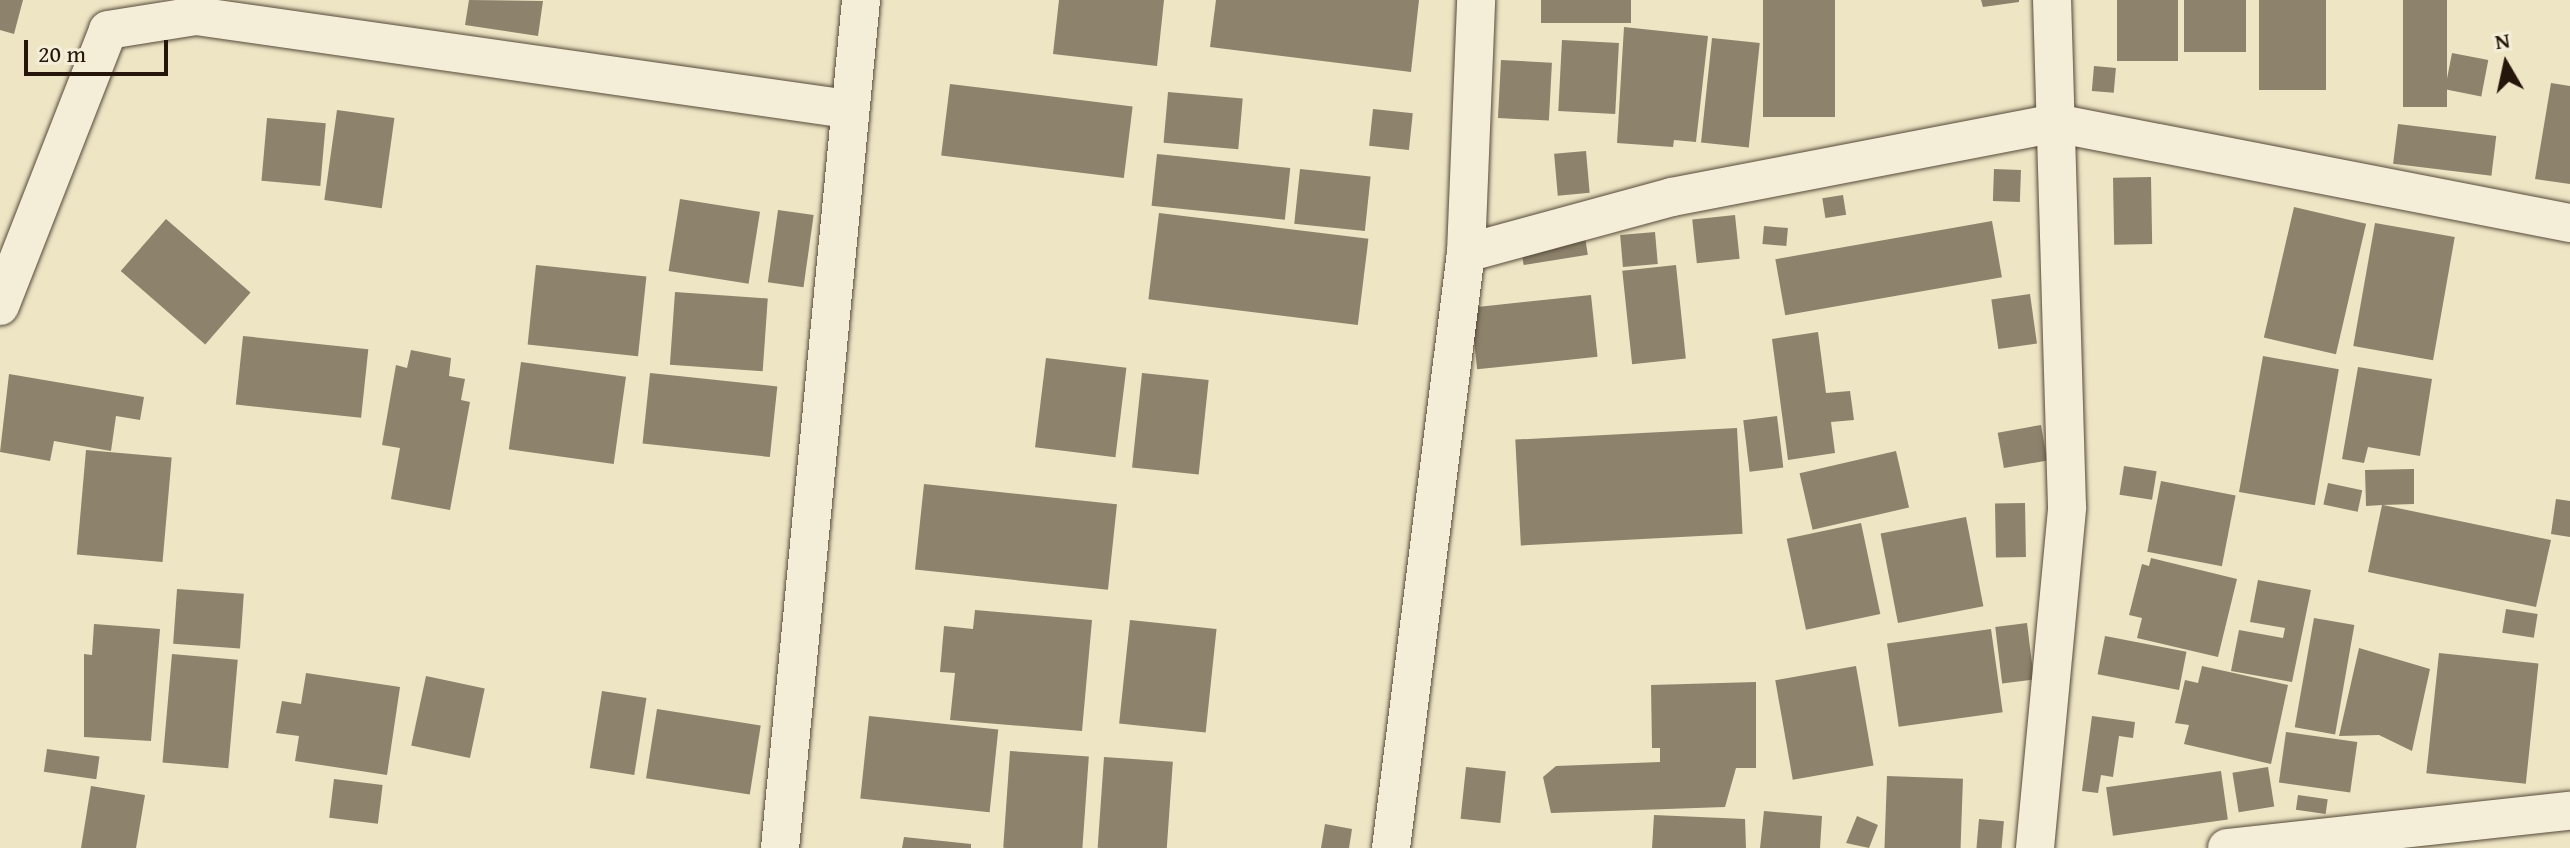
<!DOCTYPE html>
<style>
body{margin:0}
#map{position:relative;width:2570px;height:848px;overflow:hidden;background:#eee5c5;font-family:"Gentium Book Plus",serif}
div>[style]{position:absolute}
.building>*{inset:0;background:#8d826b;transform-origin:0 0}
.roads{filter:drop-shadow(0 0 2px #564a39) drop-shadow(0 0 2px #564a39)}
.minor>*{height:38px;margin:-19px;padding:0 19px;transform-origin:19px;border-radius:19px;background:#f4eed9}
span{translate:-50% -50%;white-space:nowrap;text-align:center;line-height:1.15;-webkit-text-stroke:7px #f4eed9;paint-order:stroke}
.north{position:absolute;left:2466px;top:24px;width:80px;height:80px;-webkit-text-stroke:6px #f4eed9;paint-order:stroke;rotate:351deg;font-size:22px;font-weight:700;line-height:32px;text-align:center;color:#24160a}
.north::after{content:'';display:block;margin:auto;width:28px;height:36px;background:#24160a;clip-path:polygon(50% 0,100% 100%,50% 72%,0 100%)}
.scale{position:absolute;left:24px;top:40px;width:144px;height:36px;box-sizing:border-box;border:4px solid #24160a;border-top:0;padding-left:10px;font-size:24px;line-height:28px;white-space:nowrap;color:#24160a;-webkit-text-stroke:6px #f4eed9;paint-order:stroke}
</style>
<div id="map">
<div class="building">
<div style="clip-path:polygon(0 0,23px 0,14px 34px,0 30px)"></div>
<div style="clip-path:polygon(469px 0,543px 1px,538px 36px,465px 25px)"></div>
<div style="clip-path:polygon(1059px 0,1164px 0,1157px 66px,1053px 54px)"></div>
<div style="clip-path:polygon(1216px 0,1419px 0,1411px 72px,1210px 47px)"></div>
<div style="left:1541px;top:0;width:90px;height:23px"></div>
<div style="left:1763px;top:0;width:72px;height:117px"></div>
<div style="clip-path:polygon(1981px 0,2019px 0,2019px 2px,1983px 7px)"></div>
<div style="left:2117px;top:0;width:61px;height:61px"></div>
<div style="left:2184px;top:0;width:62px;height:52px"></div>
<div style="left:2259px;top:0;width:67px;height:90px"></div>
<div style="left:2403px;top:0;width:44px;height:107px"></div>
<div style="clip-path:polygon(1624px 27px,1708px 36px,1696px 142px,1674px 140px,1673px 147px,1617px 143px)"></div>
<div style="left:1712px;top:38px;width:48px;height:105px;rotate:6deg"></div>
<div style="left:1562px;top:40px;width:57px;height:71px;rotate:3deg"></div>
<div style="left:2452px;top:53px;width:37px;height:37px;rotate:11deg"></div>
<div style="left:1501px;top:60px;width:51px;height:58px;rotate:3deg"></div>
<div style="left:2094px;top:66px;width:22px;height:25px;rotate:5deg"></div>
<div style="clip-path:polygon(2551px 83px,2570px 86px,2570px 184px,2535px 179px)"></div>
<div style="left:950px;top:84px;width:184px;height:72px;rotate:7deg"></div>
<div style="left:1168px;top:92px;width:75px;height:51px;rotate:5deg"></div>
<div style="left:1373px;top:109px;width:40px;height:37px;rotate:6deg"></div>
<div style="left:337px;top:110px;width:58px;height:91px;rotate:8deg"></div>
<div style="left:267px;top:118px;width:59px;height:63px;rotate:5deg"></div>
<div style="left:2398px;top:124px;width:99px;height:40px;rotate:7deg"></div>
<div style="left:1586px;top:151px;width:42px;height:32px;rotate:85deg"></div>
<div style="left:1157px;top:154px;width:134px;height:52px;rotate:6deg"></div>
<div style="left:1300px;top:169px;width:71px;height:55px;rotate:6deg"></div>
<div style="left:1994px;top:169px;width:27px;height:32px;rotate:2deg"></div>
<div style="left:2151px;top:177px;width:67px;height:38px;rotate:89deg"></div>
<div style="left:1843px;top:195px;width:20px;height:21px;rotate:81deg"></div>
<div style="left:680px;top:199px;width:81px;height:73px;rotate:9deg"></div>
<div style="left:2294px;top:207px;width:74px;height:134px;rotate:13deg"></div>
<div style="left:778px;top:210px;width:36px;height:73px;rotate:8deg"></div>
<div style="left:1159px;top:213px;width:211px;height:87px;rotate:7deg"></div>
<div style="left:1735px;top:215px;width:44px;height:43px;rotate:84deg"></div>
<div style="left:166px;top:219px;width:112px;height:69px;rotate:41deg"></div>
<div style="left:1992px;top:221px;width:57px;height:220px;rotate:80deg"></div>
<div style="left:2375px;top:223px;width:81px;height:125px;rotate:10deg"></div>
<div style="left:1764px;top:226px;width:24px;height:18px;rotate:5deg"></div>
<div style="left:1655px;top:232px;width:32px;height:35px;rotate:85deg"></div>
<div style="left:1585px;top:237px;width:18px;height:65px;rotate:81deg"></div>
<div style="left:536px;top:265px;width:111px;height:80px;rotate:6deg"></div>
<div style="left:1676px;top:265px;width:94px;height:54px;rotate:84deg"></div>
<div style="left:675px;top:292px;width:93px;height:73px;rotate:4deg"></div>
<div style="left:2030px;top:294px;width:50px;height:39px;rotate:82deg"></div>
<div style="left:1591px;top:295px;width:62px;height:121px;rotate:84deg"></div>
<div style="clip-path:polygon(1818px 332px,1826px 393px,1850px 391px,1854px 420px,1831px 422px,1835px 453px,1788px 460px,1772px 339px)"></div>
<div style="left:243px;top:336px;width:126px;height:69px;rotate:6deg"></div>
<div style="clip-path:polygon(411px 350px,451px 358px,449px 376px,465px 379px,461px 400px,470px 402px,450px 510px,391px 499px,400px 448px,382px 445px,396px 365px,407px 368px)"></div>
<div style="left:2263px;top:356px;width:77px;height:138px;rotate:10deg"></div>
<div style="left:1046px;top:358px;width:81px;height:90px;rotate:7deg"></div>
<div style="left:521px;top:362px;width:106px;height:88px;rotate:8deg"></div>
<div style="clip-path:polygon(2358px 367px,2432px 379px,2420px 456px,2368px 447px,2364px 463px,2342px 459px)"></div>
<div style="left:650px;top:373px;width:128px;height:71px;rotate:6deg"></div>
<div style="left:1142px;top:373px;width:67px;height:95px;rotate:6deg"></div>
<div style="clip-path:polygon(9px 374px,144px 397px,140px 420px,116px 416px,111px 451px,54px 441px,50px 461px,0 452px)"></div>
<div style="left:1777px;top:416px;width:52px;height:34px;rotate:83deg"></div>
<div style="left:2041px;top:425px;width:36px;height:44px;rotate:80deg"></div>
<div style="left:1737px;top:428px;width:106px;height:222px;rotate:87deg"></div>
<div style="left:86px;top:450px;width:86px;height:105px;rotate:5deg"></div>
<div style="left:1896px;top:451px;width:58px;height:99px;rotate:77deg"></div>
<div style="left:2124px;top:466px;width:33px;height:29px;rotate:9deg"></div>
<div style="clip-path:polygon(2414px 469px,2414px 504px,2383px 505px,2551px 540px,2536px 607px,2368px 572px,2382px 505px,2366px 506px,2365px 470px)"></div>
<div style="left:2161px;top:481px;width:76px;height:72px;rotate:11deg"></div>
<div style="left:2328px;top:483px;width:35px;height:22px;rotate:12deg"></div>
<div style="left:924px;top:484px;width:194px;height:86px;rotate:6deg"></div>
<div style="clip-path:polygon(2556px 499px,2570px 501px,2570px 537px,2551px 534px)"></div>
<div style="left:2025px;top:503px;width:54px;height:30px;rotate:89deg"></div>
<div style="left:1966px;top:517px;width:91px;height:87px;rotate:79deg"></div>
<div style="left:1861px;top:523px;width:93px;height:76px;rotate:78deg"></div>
<div style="clip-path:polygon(2151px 558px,2237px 579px,2218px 657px,2137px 638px,2142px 618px,2129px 615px,2142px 564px,2149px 566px)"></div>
<div style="clip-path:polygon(2258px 580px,2311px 590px,2292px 682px,2231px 671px,2239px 630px,2283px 638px,2285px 628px,2250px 622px)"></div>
<div style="left:177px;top:589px;width:67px;height:55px;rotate:4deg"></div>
<div style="left:2506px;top:609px;width:32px;height:24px;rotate:9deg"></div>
<div style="clip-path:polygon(975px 610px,1092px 620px,1082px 731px,950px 720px,955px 673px,940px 672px,944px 626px,973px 629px)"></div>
<div style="left:2314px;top:618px;width:41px;height:111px;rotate:10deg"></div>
<div style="left:1130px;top:620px;width:87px;height:104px;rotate:6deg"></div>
<div style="left:2027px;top:623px;width:57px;height:32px;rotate:83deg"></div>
<div style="clip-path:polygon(94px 624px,160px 629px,151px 741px,84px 737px,84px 654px,92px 655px)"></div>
<div style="left:1991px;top:629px;width:84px;height:105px;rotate:82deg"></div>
<div style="left:2105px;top:636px;width:83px;height:39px;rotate:11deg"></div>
<div style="clip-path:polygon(2359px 648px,2430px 669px,2412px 751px,2379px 735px,2339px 736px)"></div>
<div style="left:2439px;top:653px;width:100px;height:121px;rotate:6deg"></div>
<div style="left:172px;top:654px;width:66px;height:109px;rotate:5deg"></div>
<div style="left:1856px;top:666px;width:101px;height:82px;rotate:80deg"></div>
<div style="clip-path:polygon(2202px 666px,2288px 685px,2271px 764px,2184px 744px,2189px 725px,2175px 723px,2185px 680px,2198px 683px)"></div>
<div style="clip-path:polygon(306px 673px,400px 687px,387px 775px,295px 761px,299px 736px,276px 733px,282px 701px,301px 704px)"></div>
<div style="left:426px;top:676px;width:60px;height:71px;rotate:12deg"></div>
<div style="clip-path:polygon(1756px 682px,1756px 768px,1736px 768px,1725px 807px,1551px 813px,1543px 777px,1556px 766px,1660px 762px,1660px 748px,1652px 748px,1651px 685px)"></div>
<div style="left:602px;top:691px;width:45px;height:78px;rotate:9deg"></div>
<div style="left:657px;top:709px;width:105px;height:70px;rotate:9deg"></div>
<div style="left:869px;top:716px;width:130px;height:83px;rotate:6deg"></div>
<div style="clip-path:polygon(2092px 716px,2135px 722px,2133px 738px,2119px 736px,2113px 777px,2101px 775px,2098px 793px,2082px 791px)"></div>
<div style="left:2286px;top:732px;width:72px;height:51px;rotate:8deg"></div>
<div style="left:47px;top:749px;width:53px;height:23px;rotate:8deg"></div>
<div style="left:1010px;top:751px;width:79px;height:97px;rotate:4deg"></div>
<div style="left:1104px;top:757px;width:69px;height:91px;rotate:4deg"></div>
<div style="left:1466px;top:767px;width:40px;height:52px;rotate:6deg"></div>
<div style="left:2268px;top:767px;width:40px;height:36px;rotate:81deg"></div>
<div style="left:2221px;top:771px;width:49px;height:116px;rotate:82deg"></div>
<div style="left:1887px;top:776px;width:76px;height:72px;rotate:2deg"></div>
<div style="left:334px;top:779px;width:49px;height:39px;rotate:7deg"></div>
<div style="clip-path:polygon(91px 786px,145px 795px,136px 848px,81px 848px)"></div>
<div style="left:2298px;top:795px;width:30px;height:15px;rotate:8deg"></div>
<div style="clip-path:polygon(1764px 811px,1822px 816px,1820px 848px,1760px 848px)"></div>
<div style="clip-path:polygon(1654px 815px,1745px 819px,1746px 848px,1652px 848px)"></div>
<div style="clip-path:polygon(1857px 816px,1878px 825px,1869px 848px,1846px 843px)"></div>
<div style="left:1979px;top:819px;width:25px;height:29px;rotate:5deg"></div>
<div style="clip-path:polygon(1325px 824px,1352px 829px,1349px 848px,1321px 848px)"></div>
<div style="clip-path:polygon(904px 837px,971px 844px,971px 848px,902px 848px)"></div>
</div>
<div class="roads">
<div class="minor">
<div style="left:1466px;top:253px;width:213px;rotate:-15.2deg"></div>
<div style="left:1672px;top:197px;width:390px;rotate:-10.9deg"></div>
<div style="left:2055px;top:123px;width:525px;rotate:10.99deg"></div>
<div style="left:0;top:306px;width:296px;rotate:-68.6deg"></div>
<div style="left:108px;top:30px;width:89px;rotate:-9deg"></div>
<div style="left:196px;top:16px;width:659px;rotate:8.12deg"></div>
<div style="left:780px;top:848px;width:852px;rotate:-84.54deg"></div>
<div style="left:1391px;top:848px;width:600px;rotate:-82.82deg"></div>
<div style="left:1466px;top:253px;width:253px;rotate:-87.7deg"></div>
<div style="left:2035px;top:848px;width:342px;rotate:-84.6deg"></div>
<div style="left:2067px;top:507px;width:507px;rotate:-91.69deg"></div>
<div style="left:2227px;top:848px;width:345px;rotate:-6.2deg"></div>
</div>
</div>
<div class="north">N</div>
<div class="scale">20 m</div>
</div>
